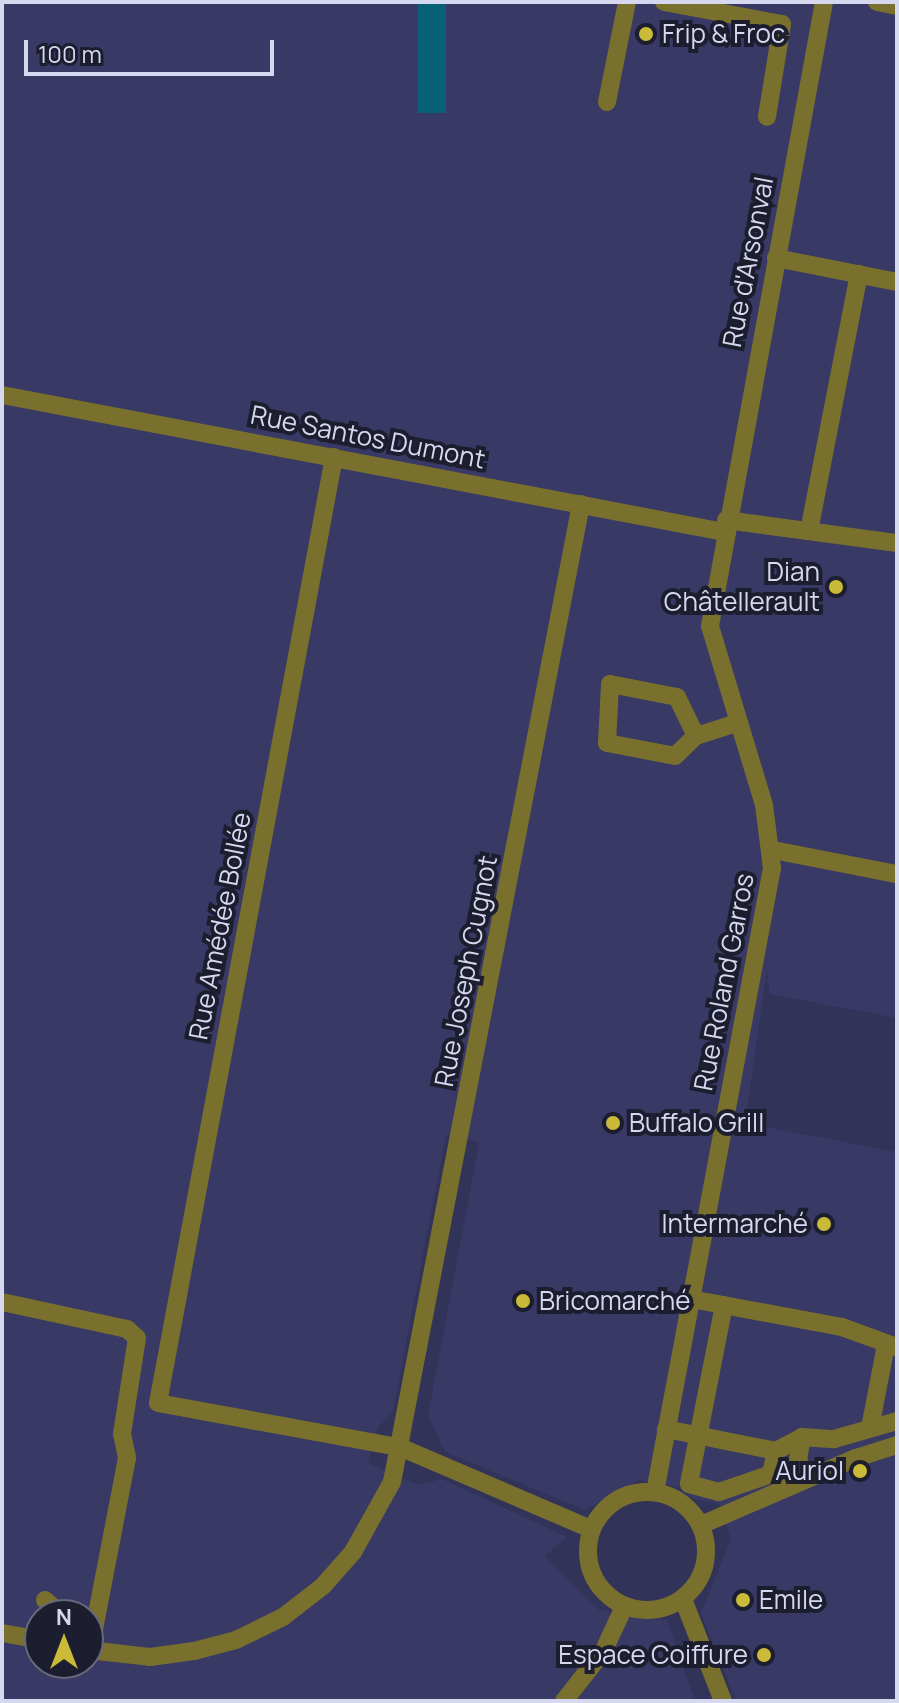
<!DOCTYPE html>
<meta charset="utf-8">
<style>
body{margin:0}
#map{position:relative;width:899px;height:1703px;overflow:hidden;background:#323358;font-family:Manrope,sans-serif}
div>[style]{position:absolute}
.built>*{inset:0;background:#383965}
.water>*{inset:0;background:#066077;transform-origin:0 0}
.minor>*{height:18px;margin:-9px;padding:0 9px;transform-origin:9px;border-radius:9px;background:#79702d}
.minor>.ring{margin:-9px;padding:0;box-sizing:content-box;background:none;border:18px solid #79702d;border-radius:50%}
.dots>*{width:22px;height:22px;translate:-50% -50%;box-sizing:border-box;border:4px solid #1c1d2e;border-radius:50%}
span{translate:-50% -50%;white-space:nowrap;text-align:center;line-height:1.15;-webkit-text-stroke:8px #1c1d2e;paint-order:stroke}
.poi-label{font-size:26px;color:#d6d8f0}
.left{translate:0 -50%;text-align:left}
.right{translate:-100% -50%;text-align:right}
.street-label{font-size:26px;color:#d6d8f0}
.frame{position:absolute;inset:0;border:4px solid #d6d8f0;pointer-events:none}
.north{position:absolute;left:24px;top:1599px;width:80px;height:80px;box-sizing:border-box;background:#1c1d2e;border:2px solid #66687c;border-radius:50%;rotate:0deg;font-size:22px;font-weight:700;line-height:32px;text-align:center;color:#d6d8f0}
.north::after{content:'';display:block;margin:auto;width:28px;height:36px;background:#caba3a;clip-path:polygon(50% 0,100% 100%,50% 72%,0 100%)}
.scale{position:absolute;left:24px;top:40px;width:250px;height:36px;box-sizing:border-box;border:4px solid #d6d8f0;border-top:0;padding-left:10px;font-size:24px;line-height:28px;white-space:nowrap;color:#d6d8f0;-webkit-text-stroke:6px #1c1d2e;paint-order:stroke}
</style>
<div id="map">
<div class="built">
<div style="clip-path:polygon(evenodd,2px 2px,897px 2px,897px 1018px,770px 994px,767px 970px,745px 1123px,897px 1152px,897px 1701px,736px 1701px,701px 1613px,731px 1539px,719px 1504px,690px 1498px,678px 1487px,639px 1480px,585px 1510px,445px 1452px,428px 1416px,479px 1142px,446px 1135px,393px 1411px,378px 1428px,368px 1463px,419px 1485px,442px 1479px,567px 1537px,545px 1556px,599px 1610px,667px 1620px,695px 1701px,2px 1701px,2px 2px,40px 1615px,88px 1615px,88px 1663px,40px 1663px,40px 1615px)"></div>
</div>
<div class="water">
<div style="left:418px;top:2px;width:28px;height:111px"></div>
</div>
<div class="minor">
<div style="left:664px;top:2px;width:120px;rotate:10.6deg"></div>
<div style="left:782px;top:24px;width:94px;rotate:99.2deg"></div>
<div style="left:877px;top:2px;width:20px;rotate:11deg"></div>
<div style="left:607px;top:102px;width:102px;rotate:-78.7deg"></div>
<div style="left:776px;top:258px;width:123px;rotate:11.2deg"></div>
<div style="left:2px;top:395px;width:735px;rotate:10.74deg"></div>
<div style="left:334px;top:457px;width:962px;rotate:100.54deg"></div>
<div style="left:158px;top:1403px;width:248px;rotate:10.4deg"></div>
<div style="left:402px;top:1448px;width:206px;rotate:23.2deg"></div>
<div style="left:726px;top:520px;width:173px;rotate:7.7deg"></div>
<div style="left:809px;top:531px;width:262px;rotate:-79deg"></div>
<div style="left:696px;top:736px;width:43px;rotate:-116deg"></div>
<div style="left:677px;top:697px;width:68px;rotate:-169deg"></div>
<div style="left:610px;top:684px;width:59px;rotate:92.9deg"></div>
<div style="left:607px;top:743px;width:69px;rotate:10.8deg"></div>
<div style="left:675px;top:756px;width:29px;rotate:-44deg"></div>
<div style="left:696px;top:736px;width:43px;rotate:-17.6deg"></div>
<div style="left:773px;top:850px;width:126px;rotate:11deg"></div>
<div style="left:691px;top:1299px;width:154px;rotate:10.5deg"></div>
<div style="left:842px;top:1327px;width:59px;rotate:20deg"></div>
<div style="left:2px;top:1302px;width:128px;rotate:12.2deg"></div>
<div style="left:127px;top:1329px;width:13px;rotate:42deg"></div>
<div style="left:137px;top:1338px;width:97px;rotate:98.9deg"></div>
<div style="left:122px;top:1434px;width:25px;rotate:78deg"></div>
<div style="left:127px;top:1458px;width:196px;rotate:100.9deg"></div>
<div style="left:724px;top:1305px;width:182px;rotate:101.1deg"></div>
<div style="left:689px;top:1484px;width:31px;rotate:15deg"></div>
<div style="left:719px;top:1492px;width:55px;rotate:-19.1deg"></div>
<div style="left:771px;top:1474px;width:24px;rotate:-78deg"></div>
<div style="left:870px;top:1428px;width:85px;rotate:-79.1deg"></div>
<div style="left:666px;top:1429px;width:112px;rotate:11.3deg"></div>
<div style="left:776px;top:1451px;width:30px;rotate:-28deg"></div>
<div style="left:802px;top:1437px;width:32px;rotate:4deg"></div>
<div style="left:834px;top:1439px;width:66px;rotate:-15.9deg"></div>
<div style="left:802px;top:1437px;width:22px;rotate:100deg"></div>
<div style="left:798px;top:1459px;width:21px;rotate:71deg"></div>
<div class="ring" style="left:588px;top:1492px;width:100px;height:100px"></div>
<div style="left:655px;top:1492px;width:635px;rotate:-79.38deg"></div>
<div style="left:772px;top:868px;width:64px;rotate:-97.2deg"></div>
<div style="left:764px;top:805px;width:187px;rotate:-106.8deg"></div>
<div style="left:710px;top:626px;width:634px;rotate:-79.65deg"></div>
<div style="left:701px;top:1525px;width:169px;rotate:-23.4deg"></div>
<div style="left:856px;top:1458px;width:43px;rotate:-17.6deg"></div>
<div style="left:683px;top:1599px;width:110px;rotate:68.6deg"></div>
<div style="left:45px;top:1600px;width:23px;rotate:41deg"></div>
<div style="left:2px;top:1633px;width:39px;rotate:10deg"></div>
<div style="left:88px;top:1650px;width:62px;rotate:6.4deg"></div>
<div style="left:150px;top:1657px;width:44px;rotate:-7.8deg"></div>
<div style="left:194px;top:1651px;width:43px;rotate:-14.7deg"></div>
<div style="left:236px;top:1640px;width:52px;rotate:-26.1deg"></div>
<div style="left:283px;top:1617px;width:51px;rotate:-37.8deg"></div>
<div style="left:323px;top:1586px;width:45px;rotate:-48.6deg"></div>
<div style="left:353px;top:1552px;width:80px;rotate:-60.9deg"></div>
<div style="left:392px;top:1482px;width:996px;rotate:-79.06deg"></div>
<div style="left:564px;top:1701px;width:65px;rotate:-51.9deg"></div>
<div style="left:604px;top:1650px;width:47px;rotate:-65.1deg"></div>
</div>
<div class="dots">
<div style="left:646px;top:34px;background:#caba3a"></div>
<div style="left:836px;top:587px;background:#caba3a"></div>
<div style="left:613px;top:1123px;background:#caba3a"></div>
<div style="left:824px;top:1224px;background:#caba3a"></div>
<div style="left:523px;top:1301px;background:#caba3a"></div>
<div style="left:860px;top:1471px;background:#caba3a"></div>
<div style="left:743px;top:1600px;background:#caba3a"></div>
<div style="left:764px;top:1655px;background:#caba3a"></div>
</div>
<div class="poi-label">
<span class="left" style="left:662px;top:34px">Frip &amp; Froc</span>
<span class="right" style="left:820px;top:587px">Dian<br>Châtellerault</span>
<span class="left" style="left:629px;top:1123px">Buffalo Grill</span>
<span class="right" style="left:808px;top:1224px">Intermarché</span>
<span class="left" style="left:539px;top:1301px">Bricomarché</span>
<span class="right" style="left:844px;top:1471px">Auriol</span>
<span class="left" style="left:759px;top:1600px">Emile</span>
<span class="right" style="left:748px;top:1655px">Espace Coiffure</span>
</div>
<div class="street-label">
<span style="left:748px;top:262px;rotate:-79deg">Rue d'Arsonval</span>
<span style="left:368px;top:437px;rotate:11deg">Rue Santos Dumont</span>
<span style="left:220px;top:926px;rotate:-79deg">Rue Amédée Bollée</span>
<span style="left:466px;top:971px;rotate:-79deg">Rue Joseph Cugnot</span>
<span style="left:724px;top:982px;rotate:-79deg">Rue Roland Garros</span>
</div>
<div class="frame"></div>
<div class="north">N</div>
<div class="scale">100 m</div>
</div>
